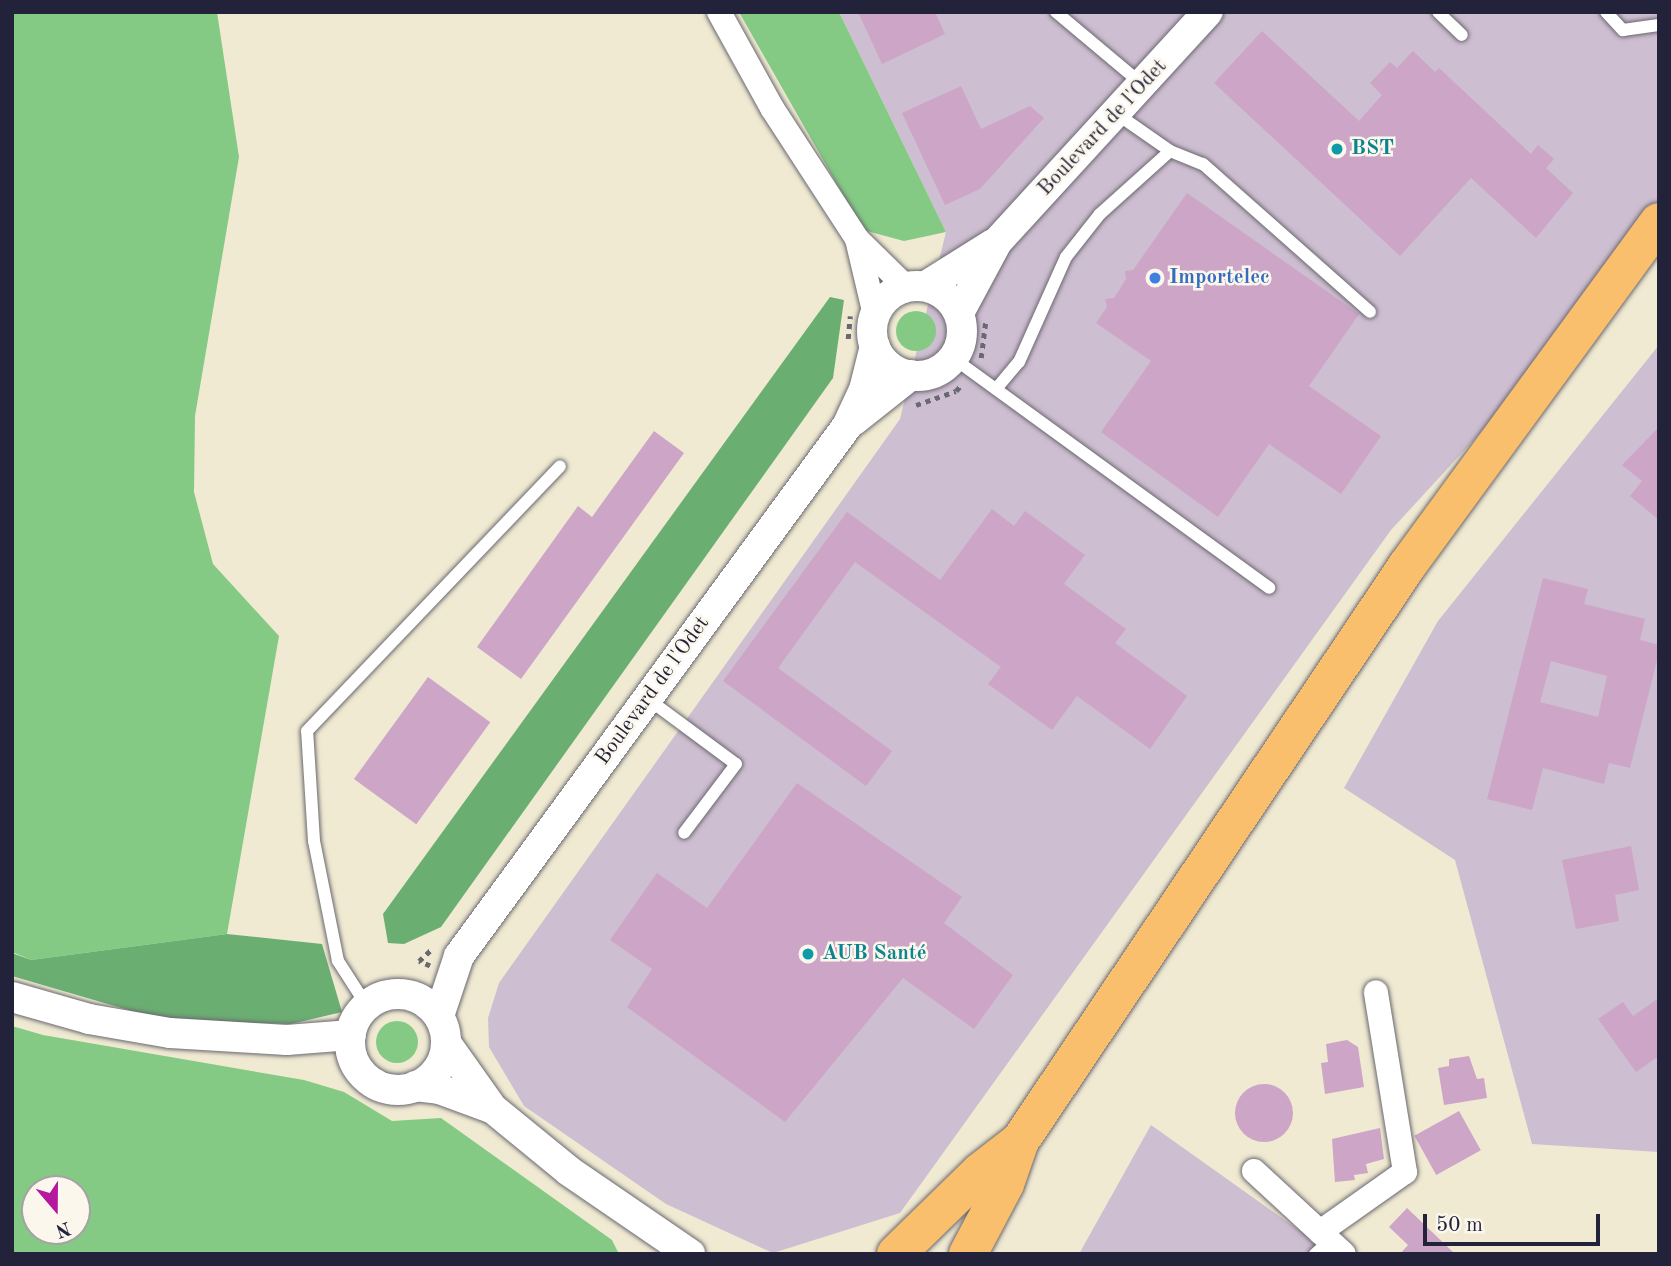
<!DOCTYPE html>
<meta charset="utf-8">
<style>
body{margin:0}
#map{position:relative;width:1671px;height:1266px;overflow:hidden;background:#f0ead2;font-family:"Old Standard TT",serif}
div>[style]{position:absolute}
.industrial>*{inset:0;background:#cebed1}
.green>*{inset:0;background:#84ca85}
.round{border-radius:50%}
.forest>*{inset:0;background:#6bae72}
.building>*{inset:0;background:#cda5c7;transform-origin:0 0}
.path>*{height:4.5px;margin-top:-2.25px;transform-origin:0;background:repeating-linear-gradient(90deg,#6a6870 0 5px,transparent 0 10px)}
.roads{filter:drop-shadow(0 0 2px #6a6870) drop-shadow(0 0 2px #6a6870)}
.service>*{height:12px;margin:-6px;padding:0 6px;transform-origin:6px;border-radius:6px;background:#fff}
.minor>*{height:24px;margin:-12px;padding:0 12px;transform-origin:12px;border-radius:12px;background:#fff}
.tertiary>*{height:30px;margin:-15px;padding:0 15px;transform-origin:15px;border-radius:15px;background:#fff}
.tertiary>.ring{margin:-15px;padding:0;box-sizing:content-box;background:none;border:30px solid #fff;border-radius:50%}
.primary>*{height:38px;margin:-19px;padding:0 19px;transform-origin:19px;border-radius:19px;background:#f9bf6d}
.dots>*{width:19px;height:19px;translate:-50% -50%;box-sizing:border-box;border:4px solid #fbf7ec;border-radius:50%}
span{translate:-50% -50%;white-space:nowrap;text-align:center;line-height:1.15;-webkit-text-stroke:5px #fbf7ec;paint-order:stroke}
.street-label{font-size:21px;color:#22223b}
.culture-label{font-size:21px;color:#0d838f;font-weight:700}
.left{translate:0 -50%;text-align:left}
.shop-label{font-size:21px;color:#366cbe;font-weight:700}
.frame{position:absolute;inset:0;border:14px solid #22223b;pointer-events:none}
.north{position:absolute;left:21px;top:1175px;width:70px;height:70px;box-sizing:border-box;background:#fbf7ec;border:2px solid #a4a2a5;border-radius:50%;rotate:160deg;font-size:19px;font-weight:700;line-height:28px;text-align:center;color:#22223b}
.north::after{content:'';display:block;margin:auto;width:24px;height:32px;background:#b5179e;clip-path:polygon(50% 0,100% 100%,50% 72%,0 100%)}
.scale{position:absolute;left:1423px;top:1214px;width:177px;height:32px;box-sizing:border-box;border:4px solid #22223b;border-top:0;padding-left:9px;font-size:21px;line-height:24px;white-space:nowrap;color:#22223b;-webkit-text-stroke:5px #fbf7ec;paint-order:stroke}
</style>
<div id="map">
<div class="industrial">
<div style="clip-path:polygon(839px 12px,1659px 12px,1659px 239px,1391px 530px,900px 1213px,773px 1253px,666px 1204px,524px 1106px,489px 1047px,488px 1018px,499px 983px,900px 419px,946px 232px)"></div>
<div style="clip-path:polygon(1659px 345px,1659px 1152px,1532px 1144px,1455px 860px,1344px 788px,1438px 621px)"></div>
<div style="clip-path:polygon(1151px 1125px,1324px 1248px,1329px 1254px,1079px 1254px)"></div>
</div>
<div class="green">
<div style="clip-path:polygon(12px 12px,217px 12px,239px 157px,195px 416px,194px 492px,213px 564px,279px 636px,227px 934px,31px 960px,12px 952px)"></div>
<div style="clip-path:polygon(739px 12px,839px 12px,946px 232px,904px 241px,863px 230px)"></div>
<div class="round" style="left:896px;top:311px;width:40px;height:40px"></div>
<div class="round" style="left:376px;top:1021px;width:42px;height:42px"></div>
<div style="clip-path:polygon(evenodd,12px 1026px,43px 1035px,304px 1080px,344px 1092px,392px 1121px,441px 1118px,612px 1240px,619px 1254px,12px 1254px,12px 1026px,77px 1189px,77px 1231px,35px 1231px,35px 1189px,77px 1189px)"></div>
</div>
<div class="forest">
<div style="clip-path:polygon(830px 297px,844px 300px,833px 378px,441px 927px,404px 944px,388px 943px,383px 914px)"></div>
<div style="clip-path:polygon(227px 934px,322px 944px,342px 1012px,291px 1024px,166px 1021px,12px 976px,12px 953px,31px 960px)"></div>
</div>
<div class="building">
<div style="clip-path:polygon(858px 12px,935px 12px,945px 34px,882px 64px)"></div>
<div style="clip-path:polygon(1262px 31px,1359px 121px,1382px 95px,1370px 83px,1390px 62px,1397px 68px,1413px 51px,1435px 72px,1439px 68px,1531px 154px,1538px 145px,1554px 159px,1546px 168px,1573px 193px,1536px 238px,1471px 178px,1400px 256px,1214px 83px)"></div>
<div style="clip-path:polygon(961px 86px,981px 129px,1030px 106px,1044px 118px,980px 189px,945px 205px,902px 113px)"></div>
<div style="clip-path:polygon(1187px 193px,1359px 314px,1309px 386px,1381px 436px,1341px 494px,1269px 444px,1218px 517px,1101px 432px,1151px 361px,1096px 323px,1107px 307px,1105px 299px,1114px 298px,1126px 279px,1125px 271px,1133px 270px)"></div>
<div style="clip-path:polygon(1659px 427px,1659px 520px,1630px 496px,1642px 481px,1622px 465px)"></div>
<div style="clip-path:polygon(654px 431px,684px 453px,521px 679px,477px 647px,578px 506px,592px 517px)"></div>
<div style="clip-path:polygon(992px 509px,1014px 526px,1025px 511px,1085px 555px,1064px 584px,1126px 629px,1115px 643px,1187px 696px,1150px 749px,1077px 696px,1052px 730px,988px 684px,1001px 667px,855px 562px,778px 668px,892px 751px,866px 786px,723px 681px,847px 512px,940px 580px)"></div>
<div style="clip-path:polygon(evenodd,1543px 578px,1588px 589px,1584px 604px,1645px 619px,1640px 640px,1659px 645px,1659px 652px,1630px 768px,1609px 763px,1604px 784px,1543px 768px,1532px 810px,1487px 799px,1543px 578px,1551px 661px,1607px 676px,1598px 717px,1540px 702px,1551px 661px)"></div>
<div style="left:428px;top:677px;width:77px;height:126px;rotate:36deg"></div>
<div style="clip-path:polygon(797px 783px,962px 897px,944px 923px,1013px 975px,974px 1029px,903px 978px,785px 1122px,627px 1007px,652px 969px,610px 940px,657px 873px,707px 908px)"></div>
<div style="clip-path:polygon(1631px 846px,1639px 890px,1615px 895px,1619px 921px,1576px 929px,1562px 860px)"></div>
<div style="clip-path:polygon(1659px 998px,1659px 1056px,1636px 1072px,1598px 1019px,1623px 1002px,1633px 1016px)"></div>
<div style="clip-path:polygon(1347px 1040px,1358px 1047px,1364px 1087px,1325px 1094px,1321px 1063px,1328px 1062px,1326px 1044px)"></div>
<div style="clip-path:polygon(1469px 1056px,1477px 1079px,1484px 1078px,1487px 1098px,1444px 1105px,1438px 1068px,1449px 1066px,1449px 1059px)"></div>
<div class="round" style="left:1235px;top:1084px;width:58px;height:58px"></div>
<div style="left:1459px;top:1111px;width:45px;height:51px;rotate:61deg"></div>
<div style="clip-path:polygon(1380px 1128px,1384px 1159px,1366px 1164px,1368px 1173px,1354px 1175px,1355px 1180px,1335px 1182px,1332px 1139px)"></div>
<div style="clip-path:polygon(1407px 1208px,1455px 1254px,1400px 1254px,1408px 1245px,1389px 1227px)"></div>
</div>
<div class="path">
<div style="left:848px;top:339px;width:23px;rotate:-85deg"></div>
<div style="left:981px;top:358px;width:39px;rotate:-83deg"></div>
<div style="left:916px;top:405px;width:42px;rotate:-19.3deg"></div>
<div style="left:956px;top:391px;width:8px;rotate:-50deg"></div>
<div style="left:430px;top:966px;width:12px;rotate:-156deg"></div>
<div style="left:419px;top:961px;width:18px;rotate:-43deg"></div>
</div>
<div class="roads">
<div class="service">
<div style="left:1056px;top:12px;width:114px;rotate:40deg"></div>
<div style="left:1438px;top:12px;width:33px;rotate:44deg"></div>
<div style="left:1606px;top:12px;width:25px;rotate:47deg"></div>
<div style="left:1623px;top:30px;width:36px;rotate:-8deg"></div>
<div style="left:1117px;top:114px;width:65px;rotate:34.9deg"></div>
<div style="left:1170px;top:151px;width:35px;rotate:22deg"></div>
<div style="left:1203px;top:164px;width:223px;rotate:41.5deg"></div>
<div style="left:953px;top:358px;width:391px;rotate:36deg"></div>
<div style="left:996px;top:389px;width:35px;rotate:-50deg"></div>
<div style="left:1019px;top:362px;width:115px;rotate:-65.9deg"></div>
<div style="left:1066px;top:257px;width:55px;rotate:-51.7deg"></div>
<div style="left:1100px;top:214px;width:94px;rotate:-42deg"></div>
<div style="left:648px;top:699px;width:109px;rotate:36.5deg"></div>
<div style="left:736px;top:764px;width:86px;rotate:127deg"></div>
<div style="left:367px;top:1006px;width:54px;rotate:-122.8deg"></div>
<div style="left:338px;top:961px;width:122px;rotate:-101.3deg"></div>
<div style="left:314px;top:841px;width:110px;rotate:-93.6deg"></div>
<div style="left:307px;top:731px;width:366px;rotate:-46.3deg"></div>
<div style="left:1315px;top:1254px;width:20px;rotate:-41deg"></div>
</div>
<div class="minor">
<div style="left:719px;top:12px;width:110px;rotate:61.1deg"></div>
<div style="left:772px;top:108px;width:156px;rotate:57deg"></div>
<div style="left:857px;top:239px;width:78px;rotate:76.7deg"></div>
<div style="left:857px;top:239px;width:69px;rotate:44.4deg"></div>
<div style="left:1254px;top:1171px;width:122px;rotate:42.7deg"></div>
<div style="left:1320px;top:1232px;width:104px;rotate:-35.2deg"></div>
<div style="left:1405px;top:1172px;width:182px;rotate:-99.2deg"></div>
</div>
<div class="tertiary">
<div style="left:926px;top:286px;width:79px;rotate:-32.1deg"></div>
<div class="ring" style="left:872px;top:286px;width:60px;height:60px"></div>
<div style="left:959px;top:313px;width:81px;rotate:-61.8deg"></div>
<div style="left:997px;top:242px;width:312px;rotate:-47.5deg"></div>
<div style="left:853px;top:421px;width:74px;rotate:-38.4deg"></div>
<div class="ring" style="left:350px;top:994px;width:66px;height:66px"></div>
<div style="left:12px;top:997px;width:80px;rotate:15.9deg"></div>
<div style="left:89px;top:1019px;width:82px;rotate:9.8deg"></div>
<div style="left:170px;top:1033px;width:117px;rotate:3.4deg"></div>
<div style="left:287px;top:1040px;width:64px;rotate:-4.5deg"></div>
<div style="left:439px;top:1016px;width:63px;rotate:-71.6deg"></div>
<div style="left:459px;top:956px;width:657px;rotate:-53.79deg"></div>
<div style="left:847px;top:426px;width:40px;rotate:-65deg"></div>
<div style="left:864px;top:390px;width:45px;rotate:-76deg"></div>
<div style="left:446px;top:1043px;width:80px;rotate:54.7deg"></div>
<div style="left:492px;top:1108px;width:99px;rotate:39.3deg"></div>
<div style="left:569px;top:1171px;width:147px;rotate:34.4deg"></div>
<div style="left:415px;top:1086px;width:24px;rotate:7deg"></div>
<div style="left:439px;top:1089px;width:55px;rotate:20.1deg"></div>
</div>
<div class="primary">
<div style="left:896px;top:1254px;width:117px;rotate:-44.3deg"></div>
<div style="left:980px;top:1172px;width:51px;rotate:-37.8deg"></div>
<div style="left:968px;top:1254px;width:79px;rotate:-62.1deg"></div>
<div style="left:1005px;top:1184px;width:46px;rotate:-70.8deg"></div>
<div style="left:1020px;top:1141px;width:693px;rotate:-56.06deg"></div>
<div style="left:1407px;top:566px;width:426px;rotate:-53.8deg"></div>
</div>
</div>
<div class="dots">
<div style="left:1337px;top:149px;background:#0f9aa8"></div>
<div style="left:1155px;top:278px;background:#3f7fe0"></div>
<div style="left:808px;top:954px;background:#0f9aa8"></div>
</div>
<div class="street-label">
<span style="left:1103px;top:128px;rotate:-47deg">Boulevard de l'Odet</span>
<span style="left:653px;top:691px;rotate:-54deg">Boulevard de l'Odet</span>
</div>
<div class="culture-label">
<span class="left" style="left:1351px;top:149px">BST</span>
<span class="left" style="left:822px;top:954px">AUB Santé</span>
</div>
<div class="shop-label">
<span class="left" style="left:1169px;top:278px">Importelec</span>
</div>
<div class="frame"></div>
<div class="north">N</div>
<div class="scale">50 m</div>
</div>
